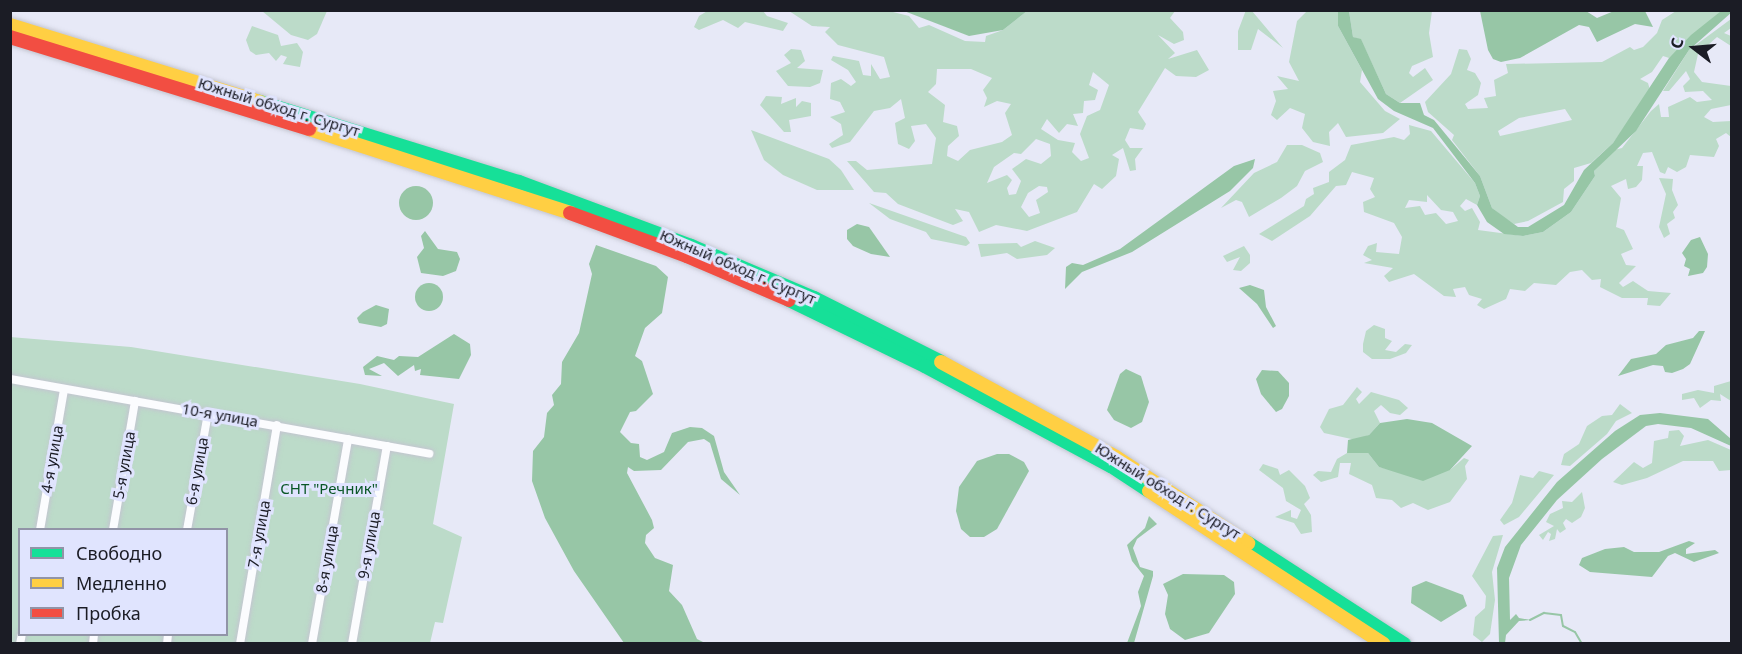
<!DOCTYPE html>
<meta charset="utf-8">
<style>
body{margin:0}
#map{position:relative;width:1742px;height:654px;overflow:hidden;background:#e7e9f7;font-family:"Noto Sans",sans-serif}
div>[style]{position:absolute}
.green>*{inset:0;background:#bcdbc9}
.water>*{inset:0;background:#97c6a6}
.round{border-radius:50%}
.stream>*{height:2px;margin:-1px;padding:0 1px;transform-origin:1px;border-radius:1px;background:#97c6a6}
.roads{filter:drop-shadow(0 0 2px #c3c5d0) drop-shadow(0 0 2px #c3c5d0)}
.street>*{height:8px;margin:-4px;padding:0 4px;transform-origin:4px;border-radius:4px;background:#fbfcfe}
.fast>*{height:14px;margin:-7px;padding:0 7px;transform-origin:7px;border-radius:7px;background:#16e098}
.slow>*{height:14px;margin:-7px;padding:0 7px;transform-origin:7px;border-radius:7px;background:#ffcf43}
.jam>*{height:14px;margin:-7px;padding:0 7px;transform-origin:7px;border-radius:7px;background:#f24e42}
span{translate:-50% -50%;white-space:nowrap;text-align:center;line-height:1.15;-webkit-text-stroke:6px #e0e4fe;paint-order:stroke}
.street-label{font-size:15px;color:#1b1c25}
.park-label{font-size:15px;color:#095626}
.frame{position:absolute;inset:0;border:12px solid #1b1c25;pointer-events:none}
.legend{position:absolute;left:18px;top:528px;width:210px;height:108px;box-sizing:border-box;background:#e0e4fe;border:2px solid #9194a7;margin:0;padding:8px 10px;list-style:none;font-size:18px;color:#1b1c25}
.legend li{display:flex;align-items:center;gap:12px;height:30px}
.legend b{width:30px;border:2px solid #9194a7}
.north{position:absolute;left:1664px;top:18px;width:60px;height:60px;-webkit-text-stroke:4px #e0e4fe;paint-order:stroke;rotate:286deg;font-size:16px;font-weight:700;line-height:24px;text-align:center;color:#1b1c25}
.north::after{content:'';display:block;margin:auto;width:21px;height:27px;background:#1b1c25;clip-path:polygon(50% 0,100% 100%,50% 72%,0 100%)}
</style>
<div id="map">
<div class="green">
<div style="clip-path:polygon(709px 10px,763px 11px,767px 16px,788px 23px,783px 31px,745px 22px,738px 28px,723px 20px,699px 30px,694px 27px,699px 16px)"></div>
<div style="clip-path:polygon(1246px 10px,1252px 11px,1283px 48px,1258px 29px,1251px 50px,1238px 50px,1238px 31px)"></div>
<div style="clip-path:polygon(1338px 10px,1338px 26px,1362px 70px,1360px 82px,1385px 111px,1400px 119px,1383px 133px,1346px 137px,1338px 123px,1329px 132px,1330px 146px,1313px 142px,1302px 128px,1305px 114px,1290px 108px,1277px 120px,1271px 115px,1276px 101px,1273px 91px,1288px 89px,1277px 76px,1299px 81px,1289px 62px,1297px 21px,1307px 11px)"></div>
<div style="clip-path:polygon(262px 11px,327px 11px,317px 34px,308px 40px,291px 35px)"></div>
<div style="clip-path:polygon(evenodd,789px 11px,889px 11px,909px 16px,919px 28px,929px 25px,965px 41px,985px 42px,986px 36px,1003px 30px,1027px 11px,1175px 11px,1170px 18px,1183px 32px,1184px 40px,1174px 44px,1158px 35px,1175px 53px,1168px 59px,1197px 50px,1209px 70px,1196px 77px,1176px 76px,1165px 68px,1138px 112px,1146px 124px,1143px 130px,1130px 128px,1125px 140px,1130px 148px,1143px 148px,1135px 159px,1136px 170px,1130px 171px,1123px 148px,1112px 155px,1119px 159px,1116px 176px,1102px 189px,1094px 184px,1077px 212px,1027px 231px,996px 225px,979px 232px,969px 212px,955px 209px,963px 221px,953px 225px,898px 204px,886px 193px,874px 192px,847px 161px,856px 161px,867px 170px,932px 164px,936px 138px,926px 124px,911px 126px,915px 141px,909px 149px,898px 144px,895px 123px,905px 118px,901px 99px,890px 108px,874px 111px,850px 142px,832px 148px,829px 144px,843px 135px,841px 124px,830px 117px,845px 112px,840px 102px,830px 99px,831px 83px,841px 79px,851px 86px,856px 82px,848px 70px,831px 60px,833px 56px,859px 61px,863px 75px,871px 76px,871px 64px,880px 79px,890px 77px,884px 57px,838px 45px,825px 32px,830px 27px,812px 26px,789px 11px,937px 69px,971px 69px,992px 78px,983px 90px,987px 98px,984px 107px,997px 101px,1011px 104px,1005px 113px,1012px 135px,1002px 142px,970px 150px,958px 161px,947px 156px,948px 146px,959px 136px,957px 126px,943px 122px,945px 105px,928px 92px,936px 84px,937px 69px,789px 11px,1093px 72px,1109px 85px,1100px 110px,1087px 116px,1080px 134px,1089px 158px,1081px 161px,1072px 152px,1075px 143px,1058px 140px,1041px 129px,1047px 119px,1059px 133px,1067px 124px,1078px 126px,1073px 114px,1083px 113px,1084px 101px,1095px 100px,1098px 90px,1089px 85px,1093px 72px,789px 11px,1036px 139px,1050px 144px,1051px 156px,1041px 164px,1026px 159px,1012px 169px,1021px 181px,1016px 194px,1009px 195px,1007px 188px,1012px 180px,1007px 175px,987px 183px,994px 167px,1014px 153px,1021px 154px,1036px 139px,789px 11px,1039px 186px,1047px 187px,1048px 192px,1036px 200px,1040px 213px,1029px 217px,1021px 207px,1028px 193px,1039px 186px)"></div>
<div style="clip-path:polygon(1349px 11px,1432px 11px,1429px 33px,1433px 57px,1412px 66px,1409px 73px,1413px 77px,1425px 68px,1433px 80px,1400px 103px,1386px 94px,1361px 40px,1353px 37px)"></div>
<div style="clip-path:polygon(evenodd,1676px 11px,1721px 11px,1669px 58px,1663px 56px,1652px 72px,1640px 79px,1648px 83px,1650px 90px,1613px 143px,1591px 163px,1574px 168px,1574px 181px,1564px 189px,1563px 202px,1528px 221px,1514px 224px,1503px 217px,1492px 208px,1480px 176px,1452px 140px,1454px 135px,1428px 112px,1425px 102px,1451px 74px,1459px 49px,1467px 50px,1471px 59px,1467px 70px,1475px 73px,1481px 83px,1478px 95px,1465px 104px,1468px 109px,1488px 108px,1484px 98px,1496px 96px,1494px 80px,1508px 73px,1506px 64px,1602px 62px,1630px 47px,1634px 50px,1643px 47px,1657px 33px,1662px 20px,1676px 11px,1565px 109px,1572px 120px,1500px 136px,1498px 131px,1519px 118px,1565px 109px)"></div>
<div style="clip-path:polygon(evenodd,1731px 19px,1731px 28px,1724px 33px,1731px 36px,1731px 46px,1717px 37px,1698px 54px,1694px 72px,1702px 82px,1731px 86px,1731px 105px,1711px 109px,1704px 117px,1713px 122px,1731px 121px,1731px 137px,1726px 133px,1716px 139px,1719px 146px,1714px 157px,1690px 155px,1686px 167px,1677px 172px,1668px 167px,1665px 174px,1660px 172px,1652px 152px,1643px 153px,1637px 166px,1643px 166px,1642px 180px,1636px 187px,1628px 189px,1626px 179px,1611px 186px,1621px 198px,1616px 227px,1624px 230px,1633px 249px,1621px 254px,1626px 265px,1636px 266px,1619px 283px,1623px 287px,1633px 281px,1648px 291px,1671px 293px,1660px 306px,1647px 305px,1648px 298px,1622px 298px,1600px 287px,1601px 279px,1592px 280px,1582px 270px,1570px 272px,1556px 285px,1534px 283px,1525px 291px,1510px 289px,1506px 299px,1484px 309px,1477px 305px,1482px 299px,1469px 295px,1465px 287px,1453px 289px,1456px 297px,1444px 296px,1414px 274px,1389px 282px,1384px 276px,1393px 268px,1364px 263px,1372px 260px,1363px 255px,1368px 246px,1377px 243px,1376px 252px,1399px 254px,1402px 237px,1394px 223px,1364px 212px,1363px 202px,1375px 197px,1370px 189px,1374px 178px,1352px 172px,1346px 185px,1336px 186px,1310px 216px,1272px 241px,1259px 234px,1304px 206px,1306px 199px,1314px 194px,1313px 188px,1329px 182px,1329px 172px,1345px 160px,1351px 145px,1394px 137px,1404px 140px,1410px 134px,1409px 125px,1431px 131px,1475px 183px,1480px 196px,1477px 205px,1466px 199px,1460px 206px,1465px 211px,1472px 208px,1480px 222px,1478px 230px,1523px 236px,1543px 232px,1571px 212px,1595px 176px,1594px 171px,1614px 150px,1622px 148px,1651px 111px,1659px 104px,1661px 117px,1669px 117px,1668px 107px,1690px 97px,1697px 102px,1712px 100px,1703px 91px,1685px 92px,1683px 86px,1690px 79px,1686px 71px,1669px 91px,1663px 91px,1689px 50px,1731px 19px,1427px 195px,1441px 210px,1453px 212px,1458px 221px,1446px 224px,1436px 213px,1425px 215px,1420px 206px,1405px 208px,1409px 200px,1427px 202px,1427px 195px)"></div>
<div style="clip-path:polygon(252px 26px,278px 35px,281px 46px,297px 43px,303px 52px,300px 67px,283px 64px,287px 57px,281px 55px,276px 61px,269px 53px,256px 55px,250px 51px,246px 40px)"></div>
<div style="clip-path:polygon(791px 49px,801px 50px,805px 61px,797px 68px,823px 70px,820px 83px,810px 87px,788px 86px,776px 71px,791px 63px,784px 55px)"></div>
<div style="clip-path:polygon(766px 96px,782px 97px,781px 104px,796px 98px,796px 107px,802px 101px,811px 103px,811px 116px,789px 120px,791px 132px,784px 132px,760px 105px)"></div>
<div style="clip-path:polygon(751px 130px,829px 159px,841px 170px,854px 190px,817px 190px,783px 175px,764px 160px)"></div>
<div style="clip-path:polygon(1287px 145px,1302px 145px,1320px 153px,1323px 162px,1305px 171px,1297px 186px,1281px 198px,1249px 217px,1242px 202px,1236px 200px,1221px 208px,1254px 173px,1277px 162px)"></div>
<div style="clip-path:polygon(1659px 178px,1673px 179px,1672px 190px,1678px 205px,1673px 212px,1675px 218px,1667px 224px,1670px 234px,1664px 238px,1659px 227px,1666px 194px)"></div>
<div style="clip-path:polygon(869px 203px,966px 237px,970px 243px,966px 246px,931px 239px,926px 232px,890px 219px)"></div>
<div style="clip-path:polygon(1035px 241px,1055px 248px,1047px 255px,1017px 259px,1007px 253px,981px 257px,978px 244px,1017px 243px,1021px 247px)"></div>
<div style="clip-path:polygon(1244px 246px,1250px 255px,1250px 263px,1241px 271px,1233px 270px,1240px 257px,1227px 262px,1223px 256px)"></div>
<div style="clip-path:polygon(1374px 325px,1385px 329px,1385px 338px,1392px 341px,1385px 350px,1396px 352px,1405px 344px,1412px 345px,1406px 353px,1390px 359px,1372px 359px,1363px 352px,1363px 344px,1366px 331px)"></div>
<div style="clip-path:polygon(evenodd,10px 337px,131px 347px,360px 384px,454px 404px,433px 524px,462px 537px,443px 623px,435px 622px,430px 643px,11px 643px,10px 337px,20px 530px,226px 530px,226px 634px,20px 634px,20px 530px)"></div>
<div style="clip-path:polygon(1731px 381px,1731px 401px,1720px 394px,1721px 401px,1711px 400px,1700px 408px,1694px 398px,1682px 400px,1682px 394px,1698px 390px,1714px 393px,1714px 386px)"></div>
<div style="clip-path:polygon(1357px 387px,1362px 392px,1356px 399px,1359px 404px,1371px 392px,1399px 400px,1408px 408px,1400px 415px,1390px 413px,1381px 405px,1374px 411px,1380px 423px,1369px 435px,1356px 440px,1324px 433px,1320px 427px,1329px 409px,1343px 405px)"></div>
<div style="clip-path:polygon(1620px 404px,1632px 413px,1616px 421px,1607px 434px,1570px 466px,1561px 465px,1564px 454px,1579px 444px,1587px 426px,1602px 416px,1612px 415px)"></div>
<div style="clip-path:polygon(1679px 430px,1684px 436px,1680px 446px,1708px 440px,1731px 450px,1731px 470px,1719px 471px,1713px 461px,1683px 461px,1647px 478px,1622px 485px,1613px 482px,1634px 462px,1643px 468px,1652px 463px,1654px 441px,1668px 438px,1669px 431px)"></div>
<div style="clip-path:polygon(1347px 453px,1368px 453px,1379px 467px,1400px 472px,1450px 470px,1464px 458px,1469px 460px,1465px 466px,1467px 479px,1450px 502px,1428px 510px,1413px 503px,1401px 508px,1392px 500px,1376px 498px,1372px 485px,1349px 474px,1351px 463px,1340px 463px,1338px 477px,1321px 482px,1313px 475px,1318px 471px,1331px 472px,1337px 459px)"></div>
<div style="clip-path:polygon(1263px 464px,1278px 469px,1280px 475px,1289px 470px,1305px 486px,1310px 498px,1304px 504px,1311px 515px,1312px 532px,1301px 534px,1294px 523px,1275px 517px,1291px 510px,1291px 517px,1297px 519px,1301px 510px,1286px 501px,1283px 488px,1259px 470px)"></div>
<div style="clip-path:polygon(1539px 471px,1554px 475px,1519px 517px,1504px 525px,1500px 520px,1512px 503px,1520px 475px,1533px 478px)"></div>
<div style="clip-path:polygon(1582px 492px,1585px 508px,1581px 517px,1572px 523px,1566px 519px,1563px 523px,1566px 529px,1560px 533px,1557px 529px,1555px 539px,1549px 541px,1551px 534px,1548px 532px,1543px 540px,1539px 535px,1554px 526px,1546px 522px,1550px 514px,1563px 508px,1562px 501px,1572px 502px)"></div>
<div style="clip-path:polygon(1503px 535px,1492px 572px,1495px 600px,1490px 634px,1482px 642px,1473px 635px,1475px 617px,1485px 608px,1486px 596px,1472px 576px,1493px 536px)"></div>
</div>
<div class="water">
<div style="clip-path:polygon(904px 11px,1027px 11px,1003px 30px,969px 36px)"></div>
<div style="clip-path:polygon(1338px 11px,1349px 11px,1353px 37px,1361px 39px,1386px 94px,1400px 103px,1420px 103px,1424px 115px,1434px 120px,1480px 176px,1492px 208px,1518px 227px,1528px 227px,1564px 205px,1584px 170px,1613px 143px,1669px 58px,1691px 35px,1721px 11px,1732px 12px,1689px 50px,1636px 131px,1594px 171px,1595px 176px,1571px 212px,1543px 232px,1523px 236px,1504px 234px,1487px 222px,1477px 205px,1480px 196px,1475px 183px,1433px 128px,1394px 111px,1378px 99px,1338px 26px)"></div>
<div style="clip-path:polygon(1480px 11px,1586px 11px,1597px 18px,1614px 11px,1645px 11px,1653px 27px,1635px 24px,1597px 42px,1589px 27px,1579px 25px,1520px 58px,1501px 62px,1493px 59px,1488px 50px)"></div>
<div style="clip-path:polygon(1255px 159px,1253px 168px,1230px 191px,1132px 252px,1082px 272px,1065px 289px,1066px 267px,1072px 263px,1083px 265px,1120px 249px,1234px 166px)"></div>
<div class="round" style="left:399px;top:186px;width:34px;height:34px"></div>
<div style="clip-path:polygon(857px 224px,869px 227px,890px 257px,871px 254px,853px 246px,847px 239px,847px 230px)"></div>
<div style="clip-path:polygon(425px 231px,438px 249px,457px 252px,460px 259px,456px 271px,443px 276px,421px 273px,417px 257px,424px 248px,421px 236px)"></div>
<div style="clip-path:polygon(1700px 237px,1708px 254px,1707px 267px,1703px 273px,1688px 276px,1690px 269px,1684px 266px,1686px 259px,1682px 253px,1691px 240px)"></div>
<div style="clip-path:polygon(596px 245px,656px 266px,668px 277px,662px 313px,645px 328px,635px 356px,642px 361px,653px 394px,636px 411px,630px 412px,620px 432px,631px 443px,639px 444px,640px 457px,647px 460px,664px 452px,672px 433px,690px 427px,702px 428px,714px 436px,724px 472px,740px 495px,721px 479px,710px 443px,704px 439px,688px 442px,661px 470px,634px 471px,628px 467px,627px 473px,652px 520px,654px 528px,646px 535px,645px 543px,655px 558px,673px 565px,669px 591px,682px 605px,697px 639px,705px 643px,624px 643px,574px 571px,545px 518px,532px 481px,533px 451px,544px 437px,547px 413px,554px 405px,552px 395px,561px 384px,562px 362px,579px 333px,592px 274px,589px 264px)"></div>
<div class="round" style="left:415px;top:283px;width:28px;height:28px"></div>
<div style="clip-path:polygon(1250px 285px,1264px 290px,1266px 307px,1276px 326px,1273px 328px,1257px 304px,1239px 288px)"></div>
<div style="clip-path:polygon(376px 305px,389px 309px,387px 324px,381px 327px,359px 323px,357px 318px,363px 312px)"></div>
<div style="clip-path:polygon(1699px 331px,1705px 331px,1690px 364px,1683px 369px,1672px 373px,1665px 372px,1663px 366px,1653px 365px,1618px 376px,1631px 359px,1656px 354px,1666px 345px,1693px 338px)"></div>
<div style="clip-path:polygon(454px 334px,470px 344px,471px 355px,459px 379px,420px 375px,421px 369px,415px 371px,414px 365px,398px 376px,384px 363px,369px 369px,382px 376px,365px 375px,363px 367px,377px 356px,394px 360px,399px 356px,418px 357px)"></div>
<div style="clip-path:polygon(1126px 369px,1141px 376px,1149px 402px,1142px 422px,1131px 428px,1114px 420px,1107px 410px,1120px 374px)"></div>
<div style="clip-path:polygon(1262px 370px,1278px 371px,1289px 383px,1289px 396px,1282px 409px,1276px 412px,1261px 394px,1256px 379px)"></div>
<div style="clip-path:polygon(1660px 413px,1708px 419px,1731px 439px,1731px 446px,1691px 428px,1658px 424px,1646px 426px,1602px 459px,1557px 500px,1521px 545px,1509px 578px,1510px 620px,1516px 614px,1519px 618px,1531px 620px,1519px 621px,1506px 635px,1505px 643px,1499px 643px,1497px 568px,1505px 547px,1557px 482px,1615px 431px,1640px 415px)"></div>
<div style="clip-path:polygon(1407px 419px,1432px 423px,1472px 446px,1450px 470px,1423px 481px,1379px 467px,1368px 453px,1347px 453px,1348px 440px,1369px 435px,1380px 423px)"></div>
<div style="clip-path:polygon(997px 454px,1009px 454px,1024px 462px,1029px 471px,997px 529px,984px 537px,970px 537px,961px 529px,956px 511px,959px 487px,977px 461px)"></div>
<div style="clip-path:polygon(1149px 516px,1157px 524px,1137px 539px,1133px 548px,1140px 567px,1153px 571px,1153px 576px,1134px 643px,1127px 643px,1141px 606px,1138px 592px,1144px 576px,1132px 561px,1127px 545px,1145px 528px)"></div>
<div style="clip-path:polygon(1689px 541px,1695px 543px,1686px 549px,1686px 554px,1715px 550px,1719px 553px,1694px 562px,1675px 553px,1668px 556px,1652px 577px,1590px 572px,1579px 565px,1582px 558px,1605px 549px,1624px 547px,1634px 552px,1659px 552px)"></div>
<div style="clip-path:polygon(1183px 574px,1224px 575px,1234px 582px,1235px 594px,1209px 633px,1185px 640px,1170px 629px,1165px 614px,1168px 595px,1163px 584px)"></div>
<div style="clip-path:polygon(1426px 581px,1463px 595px,1467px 606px,1441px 622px,1411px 603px,1412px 587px)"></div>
</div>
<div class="stream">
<div style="left:1530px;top:620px;width:16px;rotate:-27deg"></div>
<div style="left:1544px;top:613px;width:17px;rotate:7deg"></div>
<div style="left:1561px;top:615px;width:11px;rotate:80deg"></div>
<div style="left:1563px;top:626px;width:13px;rotate:27deg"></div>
<div style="left:1575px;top:632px;width:14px;rotate:60deg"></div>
</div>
<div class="roads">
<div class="street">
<div style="left:10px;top:379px;width:426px;rotate:10.1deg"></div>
<div style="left:40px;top:530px;width:143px;rotate:-80.3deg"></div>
<div style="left:113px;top:530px;width:131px;rotate:-80.3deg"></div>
<div style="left:187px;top:530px;width:119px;rotate:-79.8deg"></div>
<div style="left:20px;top:644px;width:10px;rotate:-79deg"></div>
<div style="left:93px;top:644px;width:10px;rotate:-84deg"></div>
<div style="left:167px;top:644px;width:10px;rotate:-84deg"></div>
<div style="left:240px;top:644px;width:222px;rotate:-80.4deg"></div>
<div style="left:312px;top:644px;width:208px;rotate:-80deg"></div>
<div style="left:352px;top:644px;width:201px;rotate:-80deg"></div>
</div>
<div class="fast">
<div style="left:260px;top:102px;width:271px;rotate:17.2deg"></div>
<div style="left:519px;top:182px;width:184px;rotate:20.4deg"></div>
<div style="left:691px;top:246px;width:134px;rotate:22.9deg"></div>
<div style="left:814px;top:298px;width:142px;rotate:26.7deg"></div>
<div style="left:789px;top:300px;width:151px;rotate:25.9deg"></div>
<div style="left:925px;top:366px;width:211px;rotate:28.3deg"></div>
<div style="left:1111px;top:466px;width:45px;rotate:33.3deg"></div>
<div style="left:1248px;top:543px;width:186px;rotate:32.9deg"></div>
</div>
<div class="slow">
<div style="left:10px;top:25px;width:262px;rotate:17.1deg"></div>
<div style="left:309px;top:129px;width:274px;rotate:17.8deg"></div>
<div style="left:941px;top:362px;width:199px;rotate:28.5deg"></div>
<div style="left:1116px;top:457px;width:158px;rotate:33.1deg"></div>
<div style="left:1149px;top:491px;width:280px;rotate:33.1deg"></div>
</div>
<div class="jam">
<div style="left:10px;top:37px;width:313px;rotate:17.1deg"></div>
<div style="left:570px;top:213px;width:125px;rotate:20.2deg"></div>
<div style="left:687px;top:256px;width:111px;rotate:23.3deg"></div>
</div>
</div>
<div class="street-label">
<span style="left:279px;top:107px;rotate:17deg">Южный обход г. Сургут</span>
<span style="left:738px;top:267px;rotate:23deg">Южный обход г. Сургут</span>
<span style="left:220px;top:415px;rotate:10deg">10-я улица</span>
<span style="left:52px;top:459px;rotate:-80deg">4-я улица</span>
<span style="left:124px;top:465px;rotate:-80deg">5-я улица</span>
<span style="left:197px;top:471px;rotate:-80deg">6-я улица</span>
<span style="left:1168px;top:491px;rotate:32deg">Южный обход г. Сургут</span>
<span style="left:259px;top:534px;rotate:-80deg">7-я улица</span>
<span style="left:369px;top:545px;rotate:-80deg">9-я улица</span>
<span style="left:327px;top:559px;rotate:-80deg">8-я улица</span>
</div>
<div class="park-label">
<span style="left:329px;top:489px">СНТ "Речник"</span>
</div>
<div class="frame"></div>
<ul class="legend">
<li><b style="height:8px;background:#16e098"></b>Свободно</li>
<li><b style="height:8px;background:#ffcf43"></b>Медленно</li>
<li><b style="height:8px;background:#f24e42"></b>Пробка</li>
</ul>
<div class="north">С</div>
</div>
